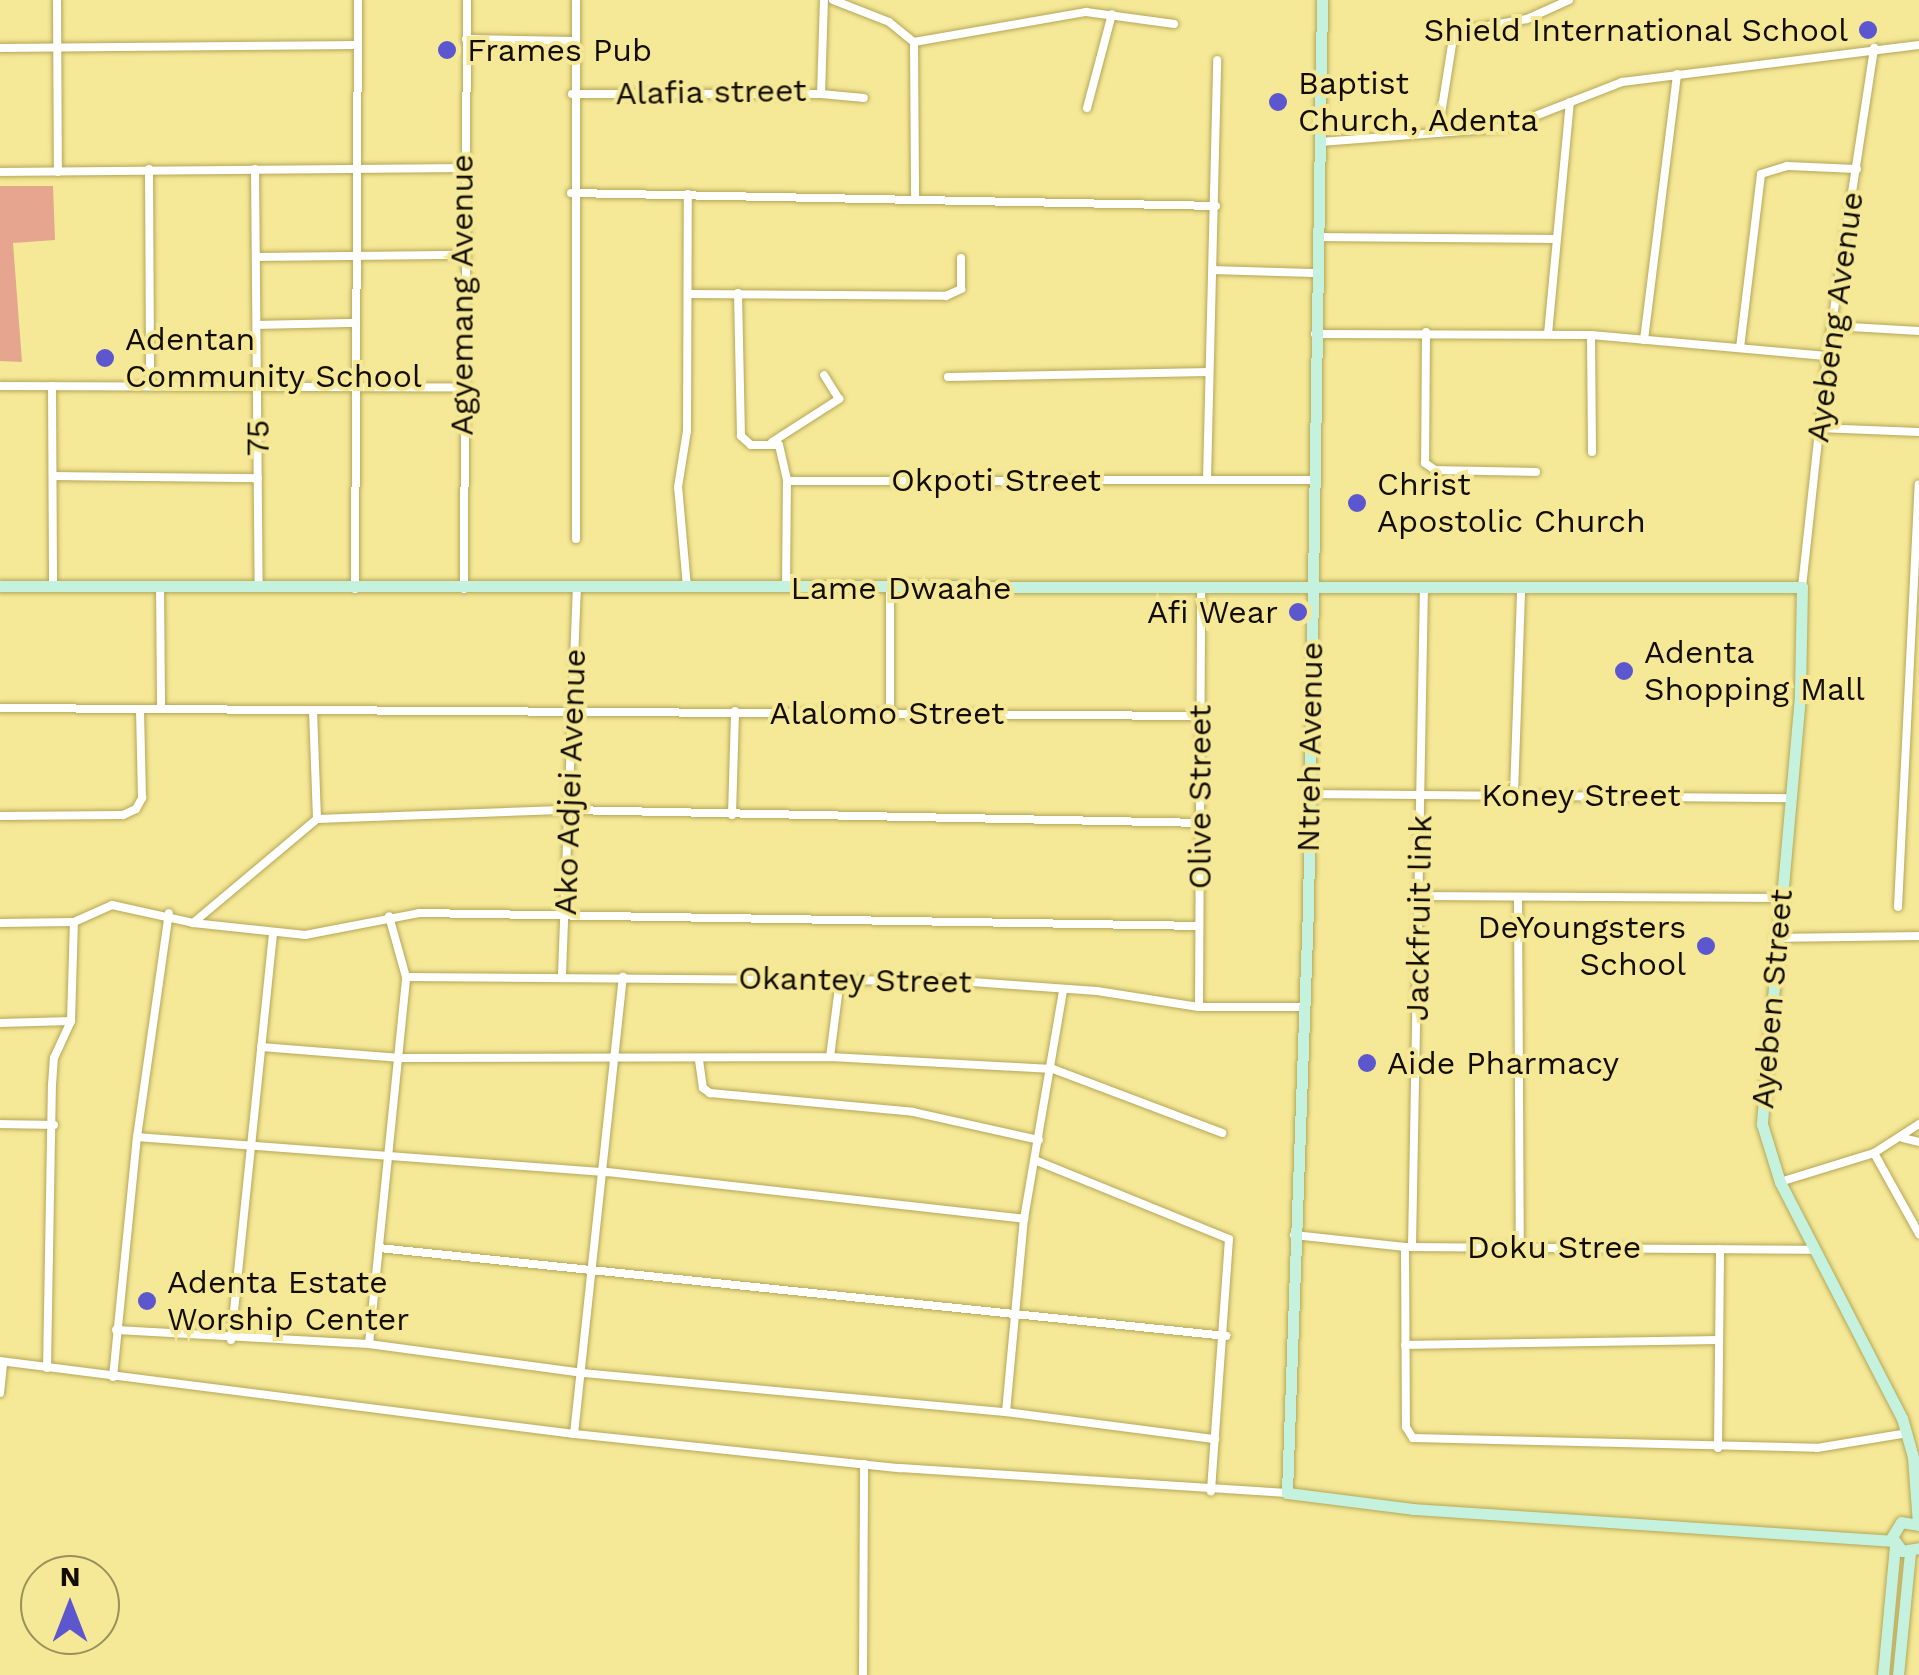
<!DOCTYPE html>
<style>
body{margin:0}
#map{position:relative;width:1919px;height:1675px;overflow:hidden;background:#f5e897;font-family:"Work Sans",sans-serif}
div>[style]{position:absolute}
.green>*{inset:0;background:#e5a58e}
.roads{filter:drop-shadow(0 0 2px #b4a757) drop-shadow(0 0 2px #b4a757)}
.street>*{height:8px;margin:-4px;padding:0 4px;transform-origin:4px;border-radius:4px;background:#fff}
.secondary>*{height:11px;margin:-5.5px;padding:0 5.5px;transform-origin:5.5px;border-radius:5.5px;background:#c4f2df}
.dots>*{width:28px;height:28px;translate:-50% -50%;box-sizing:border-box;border:5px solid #f5e897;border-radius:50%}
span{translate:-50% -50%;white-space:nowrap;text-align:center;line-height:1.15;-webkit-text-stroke:8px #f5e897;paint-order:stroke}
.poi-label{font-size:32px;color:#120d00}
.right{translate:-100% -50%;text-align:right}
.left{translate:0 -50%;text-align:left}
.street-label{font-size:32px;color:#120d00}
.north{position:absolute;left:20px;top:1555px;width:100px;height:100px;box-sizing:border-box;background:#f5e897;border:2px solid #9a905b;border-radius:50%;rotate:0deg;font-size:28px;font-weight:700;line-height:40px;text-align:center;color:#120d00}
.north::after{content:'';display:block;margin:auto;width:35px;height:45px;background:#5c56cf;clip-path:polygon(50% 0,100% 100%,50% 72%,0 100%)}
</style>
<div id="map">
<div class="green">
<div style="clip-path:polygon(0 186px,53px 186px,55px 240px,13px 243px,22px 362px,0 361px)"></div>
</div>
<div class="roads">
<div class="street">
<div style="left:57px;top:0;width:172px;rotate:89.7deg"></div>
<div style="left:833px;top:0;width:60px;rotate:21.4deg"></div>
<div style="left:889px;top:22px;width:32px;rotate:39deg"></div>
<div style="left:914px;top:42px;width:154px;rotate:89.6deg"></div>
<div style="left:466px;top:39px;width:107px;rotate:1.1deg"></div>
<div style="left:914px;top:42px;width:175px;rotate:-9.9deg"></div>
<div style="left:1086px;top:12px;width:89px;rotate:7.8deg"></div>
<div style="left:0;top:48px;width:358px;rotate:-0.5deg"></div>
<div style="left:572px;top:94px;width:249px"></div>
<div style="left:821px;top:94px;width:94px;rotate:-88.2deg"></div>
<div style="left:821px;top:94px;width:43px;rotate:5.3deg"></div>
<div style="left:1087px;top:108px;width:97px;rotate:-75.1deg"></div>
<div style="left:1438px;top:133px;width:102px;rotate:-81deg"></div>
<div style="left:1454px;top:32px;width:74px;rotate:-10.1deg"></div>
<div style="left:1527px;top:19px;width:46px;rotate:-24.3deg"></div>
<div style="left:1321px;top:142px;width:184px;rotate:-4.4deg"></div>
<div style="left:1504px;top:128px;width:127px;rotate:-21.3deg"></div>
<div style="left:1622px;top:82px;width:299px;rotate:-7.1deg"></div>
<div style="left:149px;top:169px;width:217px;rotate:89.7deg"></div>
<div style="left:255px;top:169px;width:418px;rotate:89.5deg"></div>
<div style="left:0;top:172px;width:462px;rotate:-0.5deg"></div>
<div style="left:571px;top:193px;width:645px;rotate:1.15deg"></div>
<div style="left:1317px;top:237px;width:237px;rotate:0.5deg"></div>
<div style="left:259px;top:257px;width:203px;rotate:-0.6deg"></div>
<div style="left:1215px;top:270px;width:102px;rotate:1.7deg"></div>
<div style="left:738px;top:293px;width:143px;rotate:88.8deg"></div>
<div style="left:741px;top:436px;width:13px;rotate:42deg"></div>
<div style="left:751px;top:445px;width:28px"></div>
<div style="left:779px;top:445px;width:37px;rotate:77deg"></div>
<div style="left:688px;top:294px;width:258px;rotate:0.4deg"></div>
<div style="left:946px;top:296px;width:17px;rotate:-25deg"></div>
<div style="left:961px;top:289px;width:31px;rotate:-90deg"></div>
<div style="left:258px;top:325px;width:98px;rotate:-1.2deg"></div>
<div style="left:1833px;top:326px;width:86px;rotate:3.3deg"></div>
<div style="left:1426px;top:332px;width:131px;rotate:90.4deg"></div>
<div style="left:1425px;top:463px;width:12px;rotate:35deg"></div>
<div style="left:1435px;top:470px;width:101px;rotate:1.1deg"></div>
<div style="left:1315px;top:334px;width:276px;rotate:0.2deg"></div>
<div style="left:1591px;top:335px;width:237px;rotate:5.1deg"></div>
<div style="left:1548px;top:334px;width:233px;rotate:-84.6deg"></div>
<div style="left:1591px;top:335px;width:117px;rotate:89.5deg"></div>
<div style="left:1644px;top:340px;width:268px;rotate:-82.9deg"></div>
<div style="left:1740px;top:348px;width:175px;rotate:-83.1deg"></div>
<div style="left:1761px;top:174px;width:27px;rotate:-17deg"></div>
<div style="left:1787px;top:166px;width:70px;rotate:2.5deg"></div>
<div style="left:948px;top:377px;width:261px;rotate:-1.1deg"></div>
<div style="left:0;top:386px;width:461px;rotate:0.2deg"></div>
<div style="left:52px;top:386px;width:199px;rotate:89.7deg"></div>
<div style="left:1818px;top:428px;width:101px;rotate:2.3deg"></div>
<div style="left:772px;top:442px;width:80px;rotate:-32.7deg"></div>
<div style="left:839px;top:399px;width:28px;rotate:-122deg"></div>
<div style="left:53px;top:476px;width:205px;rotate:0.6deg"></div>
<div style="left:1207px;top:479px;width:419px;rotate:-88.6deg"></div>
<div style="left:576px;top:539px;width:539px;rotate:-90deg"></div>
<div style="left:160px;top:586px;width:123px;rotate:89.5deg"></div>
<div style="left:687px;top:587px;width:100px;rotate:-95.1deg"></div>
<div style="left:678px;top:487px;width:57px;rotate:-80.9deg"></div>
<div style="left:687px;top:431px;width:237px;rotate:-89.8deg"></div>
<div style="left:1802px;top:587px;width:232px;rotate:-83.8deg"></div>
<div style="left:1827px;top:356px;width:312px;rotate:-81.3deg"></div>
<div style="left:786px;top:588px;width:107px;rotate:-89.5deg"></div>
<div style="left:787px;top:481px;width:525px;rotate:-0.11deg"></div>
<div style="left:890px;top:588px;width:125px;rotate:90deg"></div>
<div style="left:355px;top:589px;width:589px;rotate:-89.71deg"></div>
<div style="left:464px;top:589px;width:589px;rotate:-89.71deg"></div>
<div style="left:0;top:708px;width:1201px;rotate:0.38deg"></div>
<div style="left:1310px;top:794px;width:481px;rotate:0.5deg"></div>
<div style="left:1514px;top:794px;width:204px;rotate:-88deg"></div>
<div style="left:732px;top:815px;width:104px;rotate:-88.3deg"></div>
<div style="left:0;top:816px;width:123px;rotate:-0.5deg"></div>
<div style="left:123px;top:815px;width:14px;rotate:-25deg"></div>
<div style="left:136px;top:809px;width:13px;rotate:-61deg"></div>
<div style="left:142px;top:798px;width:89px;rotate:-91.3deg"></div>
<div style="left:317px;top:819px;width:251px;rotate:-2.1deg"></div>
<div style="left:568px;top:810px;width:635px;rotate:1.17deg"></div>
<div style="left:1420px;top:896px;width:359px;rotate:0.3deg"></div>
<div style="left:1518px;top:899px;width:347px;rotate:89.7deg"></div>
<div style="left:1898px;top:907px;width:423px;rotate:-87.2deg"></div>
<div style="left:0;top:923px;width:74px;rotate:-0.8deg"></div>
<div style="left:193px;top:923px;width:162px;rotate:-40deg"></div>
<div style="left:317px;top:819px;width:109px;rotate:-92.1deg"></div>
<div style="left:1775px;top:938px;width:144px;rotate:-0.8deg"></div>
<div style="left:562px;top:974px;width:385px;rotate:-87.8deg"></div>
<div style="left:406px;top:977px;width:552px;rotate:0.42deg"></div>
<div style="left:958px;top:981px;width:139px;rotate:4.1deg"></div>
<div style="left:1097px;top:991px;width:103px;rotate:8.9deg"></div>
<div style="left:1199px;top:1007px;width:103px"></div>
<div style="left:1199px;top:1007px;width:420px;rotate:-89.7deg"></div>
<div style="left:0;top:1023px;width:71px;rotate:-1.6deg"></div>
<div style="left:71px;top:1021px;width:99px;rotate:-88.3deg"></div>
<div style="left:74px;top:922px;width:42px;rotate:-24.1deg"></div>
<div style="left:112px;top:905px;width:83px;rotate:12.5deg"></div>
<div style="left:193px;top:923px;width:113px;rotate:6.1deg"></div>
<div style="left:305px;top:935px;width:116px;rotate:-10.9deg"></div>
<div style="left:419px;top:913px;width:780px;rotate:0.95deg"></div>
<div style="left:261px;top:1047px;width:140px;rotate:4.5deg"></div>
<div style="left:401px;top:1058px;width:429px;rotate:-0.1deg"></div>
<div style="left:830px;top:1057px;width:223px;rotate:3.1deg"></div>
<div style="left:1053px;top:1069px;width:181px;rotate:20.7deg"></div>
<div style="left:830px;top:1057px;width:79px;rotate:-82.7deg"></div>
<div style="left:699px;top:1060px;width:28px;rotate:82deg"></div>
<div style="left:703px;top:1088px;width:9px;rotate:36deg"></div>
<div style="left:710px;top:1093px;width:204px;rotate:5.3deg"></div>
<div style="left:913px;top:1112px;width:129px;rotate:12.5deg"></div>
<div style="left:0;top:1124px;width:54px;rotate:1.1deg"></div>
<div style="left:137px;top:1137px;width:471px;rotate:4.3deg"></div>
<div style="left:607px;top:1172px;width:420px;rotate:6.4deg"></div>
<div style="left:1903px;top:1138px;width:16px;rotate:14deg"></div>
<div style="left:1874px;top:1153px;width:93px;rotate:60.9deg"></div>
<div style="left:1037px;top:1161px;width:207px;rotate:22.1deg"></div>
<div style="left:1229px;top:1239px;width:253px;rotate:94.1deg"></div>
<div style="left:1780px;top:1182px;width:98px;rotate:-17.1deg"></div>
<div style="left:1874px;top:1153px;width:54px;rotate:-32.8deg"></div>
<div style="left:1294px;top:1235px;width:112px;rotate:6.2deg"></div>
<div style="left:1405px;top:1247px;width:410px;rotate:0.4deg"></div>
<div style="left:1405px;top:1247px;width:180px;rotate:89.7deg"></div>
<div style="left:1406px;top:1427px;width:13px;rotate:58deg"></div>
<div style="left:1413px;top:1438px;width:404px;rotate:1.4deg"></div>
<div style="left:1817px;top:1448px;width:92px;rotate:-9.4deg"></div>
<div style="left:1412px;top:1247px;width:658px;rotate:-88.96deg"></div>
<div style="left:379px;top:1248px;width:852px;rotate:5.93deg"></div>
<div style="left:116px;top:1330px;width:253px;rotate:3.2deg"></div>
<div style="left:369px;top:1344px;width:216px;rotate:7.7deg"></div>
<div style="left:583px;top:1373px;width:425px;rotate:5.3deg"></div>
<div style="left:1006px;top:1412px;width:211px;rotate:7.4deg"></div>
<div style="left:231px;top:1340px;width:408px;rotate:-84.1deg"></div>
<div style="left:369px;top:1344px;width:369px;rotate:-84.2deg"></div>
<div style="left:406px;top:977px;width:63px;rotate:-105.6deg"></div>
<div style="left:1405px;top:1345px;width:311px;rotate:-0.9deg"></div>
<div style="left:0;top:1361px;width:579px;rotate:7.25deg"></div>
<div style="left:574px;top:1434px;width:328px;rotate:6deg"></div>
<div style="left:900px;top:1468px;width:388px;rotate:3.7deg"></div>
<div style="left:47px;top:1368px;width:283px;rotate:-89deg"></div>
<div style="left:52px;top:1085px;width:27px;rotate:-86deg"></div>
<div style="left:54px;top:1058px;width:41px;rotate:-65.3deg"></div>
<div style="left:113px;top:1377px;width:241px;rotate:-84.3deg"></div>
<div style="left:137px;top:1137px;width:226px;rotate:-81.9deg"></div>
<div style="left:0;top:1393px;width:31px;rotate:-84deg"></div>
<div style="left:1006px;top:1412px;width:194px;rotate:-84.7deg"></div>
<div style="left:1024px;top:1219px;width:231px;rotate:-80.3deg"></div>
<div style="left:574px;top:1434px;width:460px;rotate:-83.9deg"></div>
<div style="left:1718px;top:1448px;width:199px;rotate:-89.4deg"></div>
<div style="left:863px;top:1675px;width:211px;rotate:-89.7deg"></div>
</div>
<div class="secondary">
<div style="left:1322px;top:0;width:908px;rotate:90.88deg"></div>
<div style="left:1308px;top:908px;width:585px;rotate:92.06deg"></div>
<div style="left:1287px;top:1493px;width:127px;rotate:7.2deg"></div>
<div style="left:1413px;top:1509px;width:481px;rotate:3.8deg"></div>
<div style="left:0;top:586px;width:1802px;rotate:0.03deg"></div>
<div style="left:1802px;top:587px;width:109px;rotate:91.1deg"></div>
<div style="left:1800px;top:696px;width:430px;rotate:95.1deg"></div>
<div style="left:1762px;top:1124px;width:61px;rotate:72.8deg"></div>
<div style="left:1780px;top:1182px;width:266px;rotate:62.7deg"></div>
<div style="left:1902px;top:1418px;width:41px;rotate:74.2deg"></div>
<div style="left:1913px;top:1457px;width:67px;rotate:85.7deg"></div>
<div style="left:1919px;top:1525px;width:18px;rotate:-171deg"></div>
<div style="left:1901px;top:1522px;width:17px;rotate:121deg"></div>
<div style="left:1892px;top:1537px;width:17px;rotate:54deg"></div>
<div style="left:1902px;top:1551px;width:17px;rotate:-10deg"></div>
<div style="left:1883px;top:1675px;width:131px;rotate:-84.7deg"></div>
<div style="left:1898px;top:1675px;width:124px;rotate:-84.4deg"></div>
</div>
</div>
<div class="dots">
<div style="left:1868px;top:30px;background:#5c56cf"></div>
<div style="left:447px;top:50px;background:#5c56cf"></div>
<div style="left:1278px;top:102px;background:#5c56cf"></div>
<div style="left:105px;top:358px;background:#5c56cf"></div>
<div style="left:1357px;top:503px;background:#5c56cf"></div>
<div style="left:1298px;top:612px;background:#5c56cf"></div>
<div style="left:1624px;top:671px;background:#5c56cf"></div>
<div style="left:1706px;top:946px;background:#5c56cf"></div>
<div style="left:1367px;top:1063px;background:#5c56cf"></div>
<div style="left:147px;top:1301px;background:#5c56cf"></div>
</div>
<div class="poi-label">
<span class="right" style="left:1848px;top:30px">Shield International School</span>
<span class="left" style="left:467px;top:50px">Frames Pub</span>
<span class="left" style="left:1298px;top:102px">Baptist<br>Church, Adenta</span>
<span class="left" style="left:125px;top:358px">Adentan<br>Community School</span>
<span class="left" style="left:1377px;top:503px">Christ<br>Apostolic Church</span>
<span class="right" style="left:1278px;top:612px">Afi Wear</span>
<span class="left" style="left:1644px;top:671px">Adenta<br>Shopping Mall</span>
<span class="right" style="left:1686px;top:946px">DeYoungsters<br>School</span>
<span class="left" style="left:1387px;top:1063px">Aide Pharmacy</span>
<span class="left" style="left:167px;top:1301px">Adenta Estate<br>Worship Center</span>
</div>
<div class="street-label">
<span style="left:711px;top:92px;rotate:-1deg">Alafia street</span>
<span style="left:462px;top:295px;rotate:-90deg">Agyemang Avenue</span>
<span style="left:1835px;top:317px;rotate:-82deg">Ayebeng Avenue</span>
<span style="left:258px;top:438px;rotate:-90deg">75</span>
<span style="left:996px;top:480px">Okpoti Street</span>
<span style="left:901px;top:588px">Lame Dwaahe</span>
<span style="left:887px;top:713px">Alalomo Street</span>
<span style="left:1310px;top:747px;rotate:-89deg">Ntreh Avenue</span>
<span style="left:570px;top:782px;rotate:-88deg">Ako Adjei Avenue</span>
<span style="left:1581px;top:795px">Koney Street</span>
<span style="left:1200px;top:797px;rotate:-90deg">Olive Street</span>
<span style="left:1419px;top:918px;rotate:-89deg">Jackfruit link</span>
<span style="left:855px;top:980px;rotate:1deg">Okantey Street</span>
<span style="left:1772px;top:999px;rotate:-85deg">Ayeben Street</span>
<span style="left:1554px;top:1247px">Doku Stree</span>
</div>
<div class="north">N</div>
</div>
